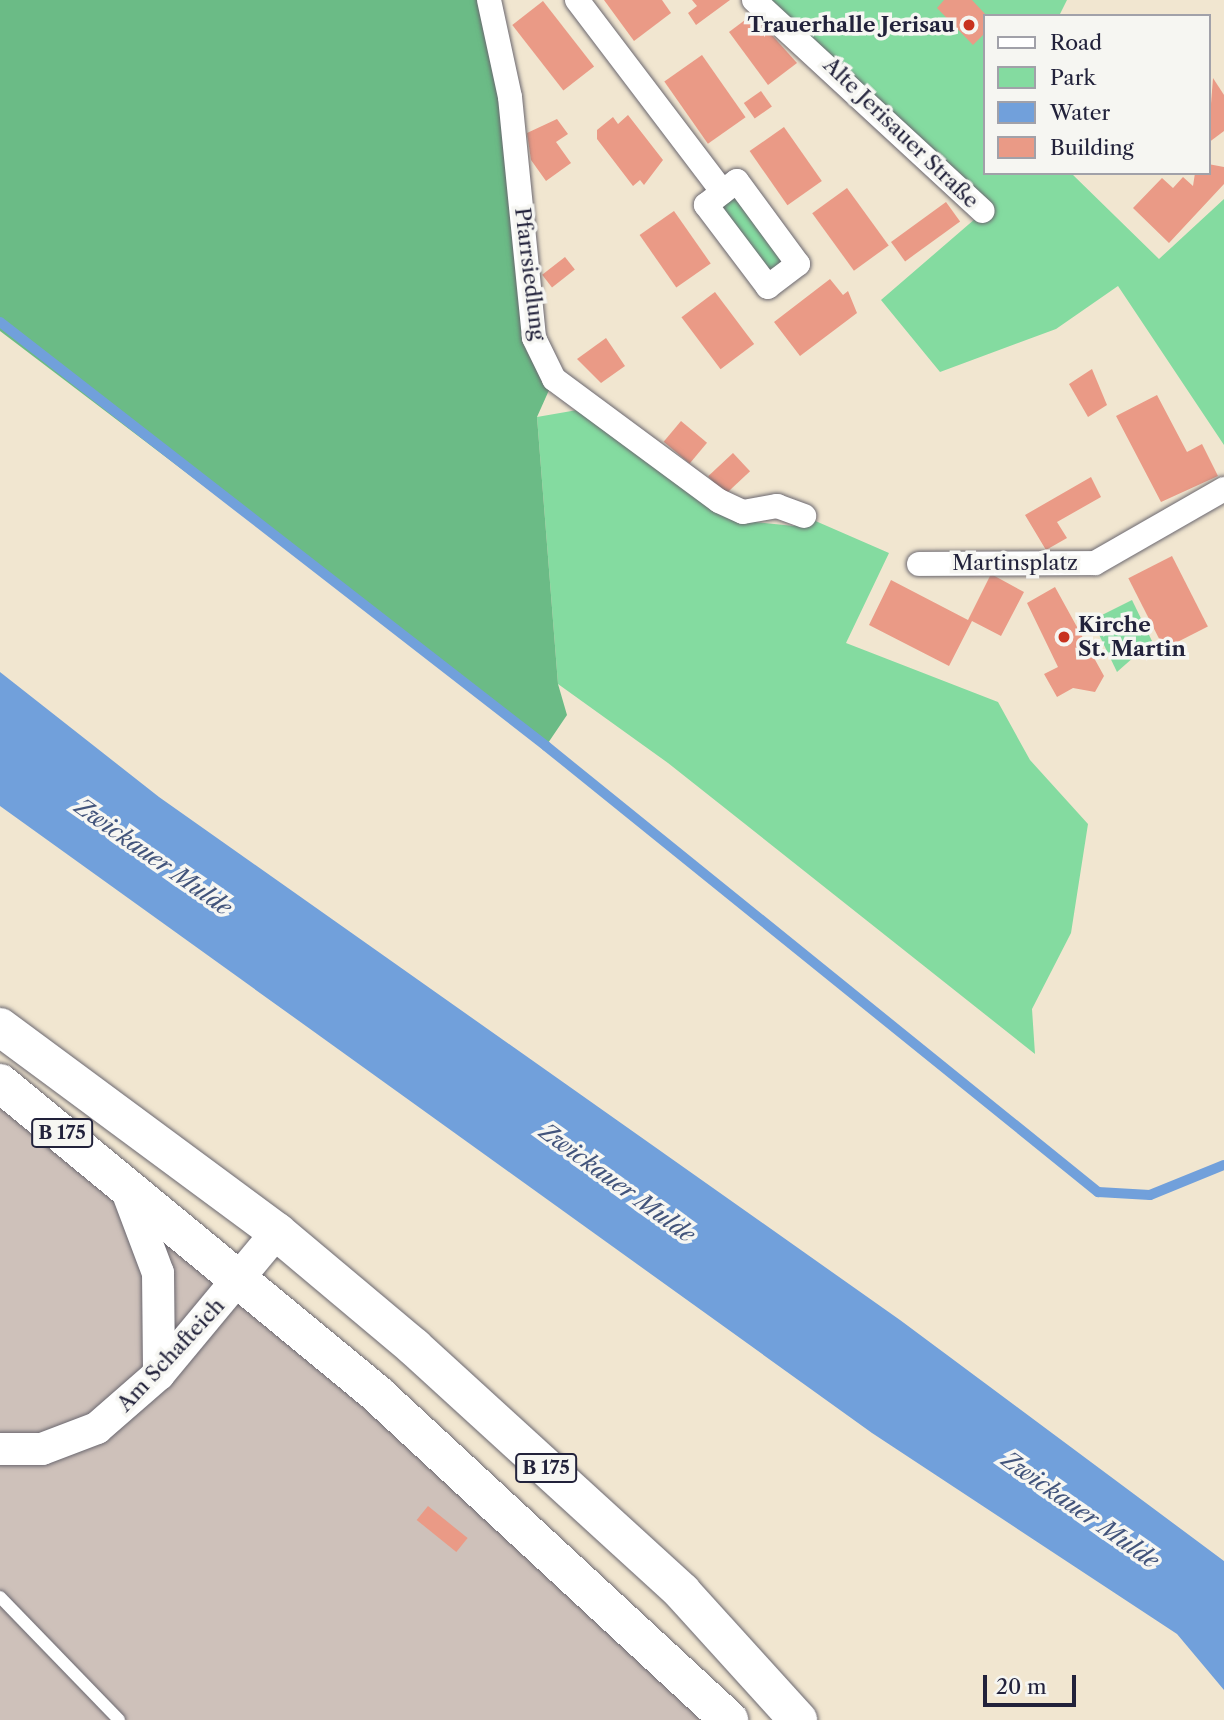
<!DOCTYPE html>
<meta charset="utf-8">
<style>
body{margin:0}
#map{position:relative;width:1224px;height:1720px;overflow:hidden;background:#f1e6d0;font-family:"Libre Caslon Text",serif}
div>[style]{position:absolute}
.industrial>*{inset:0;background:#cec1ba}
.green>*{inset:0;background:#84dba0;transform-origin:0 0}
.forest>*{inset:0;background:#6bbb86}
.water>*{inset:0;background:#71a0db}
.stream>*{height:10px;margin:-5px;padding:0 5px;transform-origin:5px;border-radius:5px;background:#71a0db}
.building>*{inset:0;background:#ea9a86;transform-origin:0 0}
.roads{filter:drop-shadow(0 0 2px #6a676f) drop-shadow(0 0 2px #6a676f)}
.service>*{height:12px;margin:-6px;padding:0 6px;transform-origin:6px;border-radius:6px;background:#fff}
.minor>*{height:24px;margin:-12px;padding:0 12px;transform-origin:12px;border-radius:12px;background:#fff}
.tertiary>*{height:32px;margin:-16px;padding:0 16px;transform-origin:16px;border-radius:16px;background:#fff}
.primary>*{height:38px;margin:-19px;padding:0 19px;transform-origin:19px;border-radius:19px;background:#fff}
.dots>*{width:19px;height:19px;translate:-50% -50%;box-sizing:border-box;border:4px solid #f6f6f2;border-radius:50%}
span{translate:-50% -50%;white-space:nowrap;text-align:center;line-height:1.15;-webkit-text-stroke:7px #f6f6f2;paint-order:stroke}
.shield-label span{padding:2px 5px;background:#f6f6f2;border:2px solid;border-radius:5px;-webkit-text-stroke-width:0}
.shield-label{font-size:19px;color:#22223b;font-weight:700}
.poi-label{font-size:21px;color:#22223b;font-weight:700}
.right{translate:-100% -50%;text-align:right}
.left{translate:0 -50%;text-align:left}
.street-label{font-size:21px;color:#22223b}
.water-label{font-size:23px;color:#42547b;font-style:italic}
.legend{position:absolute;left:983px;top:14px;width:228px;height:161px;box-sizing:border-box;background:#f6f6f2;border:2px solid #a1a1a9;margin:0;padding:9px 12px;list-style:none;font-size:21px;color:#22223b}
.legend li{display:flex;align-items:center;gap:14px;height:35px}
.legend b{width:35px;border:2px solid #a1a1a9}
.scale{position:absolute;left:983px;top:1675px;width:93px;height:32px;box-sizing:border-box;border:4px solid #22223b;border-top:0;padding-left:9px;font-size:21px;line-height:24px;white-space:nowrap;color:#22223b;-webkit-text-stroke:5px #f6f6f2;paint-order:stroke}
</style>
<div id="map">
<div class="industrial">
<div style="clip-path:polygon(0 1108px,346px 1390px,704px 1720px,0 1720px)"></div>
</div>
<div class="green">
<div style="clip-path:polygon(754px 0,1067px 0,1059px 16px,984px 16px,984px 173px,1071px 173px,1159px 259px,1224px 199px,1224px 445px,1118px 286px,1056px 329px,940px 372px,881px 300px,983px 212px)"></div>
<div style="left:737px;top:181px;width:103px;height:39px;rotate:54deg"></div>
<div style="clip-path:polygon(583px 409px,717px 507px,755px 522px,794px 526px,804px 516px,889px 553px,846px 643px,998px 702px,1030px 760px,1088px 824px,1071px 933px,1032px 1009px,1035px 1054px,668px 763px,558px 684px,537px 417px)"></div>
<div style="clip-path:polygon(1132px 600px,1152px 641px,1117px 672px,1092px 620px)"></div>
</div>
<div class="forest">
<div style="clip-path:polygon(0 0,489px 0,534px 338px,554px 379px,537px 417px,558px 684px,567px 715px,546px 746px,0 331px)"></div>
</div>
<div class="water">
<div style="clip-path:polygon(0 672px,159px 797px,900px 1320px,1224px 1561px,1224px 1690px,1177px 1634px,872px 1433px,0 806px)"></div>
</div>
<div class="stream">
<div style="left:0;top:322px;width:691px;rotate:37.83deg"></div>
<div style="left:546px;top:746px;width:710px;rotate:38.94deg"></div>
<div style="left:1098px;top:1192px;width:52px;rotate:3.3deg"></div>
<div style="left:1150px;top:1195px;width:80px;rotate:-22.1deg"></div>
</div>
<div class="building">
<div style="clip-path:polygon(604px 0,662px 0,671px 13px,634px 41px)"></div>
<div style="clip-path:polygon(692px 0,730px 0,696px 25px,688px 13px,697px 6px)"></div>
<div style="clip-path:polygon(944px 0,972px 0,987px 16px,984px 34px,973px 45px,937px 8px)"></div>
<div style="left:543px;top:1px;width:83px;height:39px;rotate:52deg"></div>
<div style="clip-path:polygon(753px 14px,797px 63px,768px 85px,729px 32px)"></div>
<div style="left:702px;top:55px;width:76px;height:46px;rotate:55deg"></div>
<div style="clip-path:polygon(1213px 78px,1224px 95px,1224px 131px,1208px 143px)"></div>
<div style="left:761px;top:91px;width:19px;height:21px;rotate:55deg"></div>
<div style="clip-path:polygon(628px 115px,663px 160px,644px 185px,640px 180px,633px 186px,597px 139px,597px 130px,613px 117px,618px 124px)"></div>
<div style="clip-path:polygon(557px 119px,568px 134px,556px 142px,571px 163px,546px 181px,531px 160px,527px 133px)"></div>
<div style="left:784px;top:127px;width:66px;height:42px;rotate:55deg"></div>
<div style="clip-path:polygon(1208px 164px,1224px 167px,1224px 184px,1169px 243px,1133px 208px,1162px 178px,1173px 188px,1183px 177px,1193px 186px,1195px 173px,1208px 173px)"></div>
<div style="left:847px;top:188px;width:71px;height:43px;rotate:54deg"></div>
<div style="left:946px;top:202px;width:24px;height:68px;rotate:54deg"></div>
<div style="left:674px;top:211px;width:64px;height:42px;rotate:55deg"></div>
<div style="left:565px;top:257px;width:16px;height:29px;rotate:52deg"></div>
<div style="clip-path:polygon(830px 279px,843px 295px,848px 291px,857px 313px,800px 356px,774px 322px)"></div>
<div style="left:715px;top:292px;width:65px;height:42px;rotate:53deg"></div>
<div style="clip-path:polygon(606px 338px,625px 366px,601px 383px,577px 359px)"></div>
<div style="clip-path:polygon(1092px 369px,1107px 405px,1088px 417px,1069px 384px)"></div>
<div style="clip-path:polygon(1157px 395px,1187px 452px,1202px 444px,1218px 476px,1161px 502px,1116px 416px)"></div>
<div style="left:681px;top:421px;width:34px;height:27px;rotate:40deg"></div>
<div style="left:733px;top:453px;width:25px;height:34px;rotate:47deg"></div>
<div style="clip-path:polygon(1091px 477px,1101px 497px,1057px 522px,1067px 538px,1046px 550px,1025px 515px)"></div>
<div style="left:1172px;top:556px;width:79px;height:49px;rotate:63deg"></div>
<div style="clip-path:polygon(991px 574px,1024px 592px,1001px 636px,972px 621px,949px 666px,869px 625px,891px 580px,968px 620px)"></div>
<div style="clip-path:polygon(1055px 587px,1104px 676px,1095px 692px,1073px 688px,1057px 697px,1044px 674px,1058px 667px,1027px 603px)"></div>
<div style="left:428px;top:1506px;width:51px;height:18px;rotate:39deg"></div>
</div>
<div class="roads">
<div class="service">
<div style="left:0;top:1597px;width:171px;rotate:45.9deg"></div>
</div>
<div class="minor">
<div style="left:489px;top:0;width:99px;rotate:77.8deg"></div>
<div style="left:510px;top:97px;width:242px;rotate:84.3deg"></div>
<div style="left:534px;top:338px;width:46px;rotate:64deg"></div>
<div style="left:554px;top:379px;width:205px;rotate:36.5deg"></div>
<div style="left:719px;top:501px;width:26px;rotate:25deg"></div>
<div style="left:743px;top:512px;width:35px;rotate:-10deg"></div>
<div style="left:777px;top:506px;width:29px;rotate:20deg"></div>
<div style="left:577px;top:0;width:241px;rotate:52.8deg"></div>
<div style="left:754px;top:0;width:311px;rotate:42.7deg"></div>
<div style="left:737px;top:181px;width:103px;rotate:53.7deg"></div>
<div style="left:798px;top:264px;width:38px;rotate:143deg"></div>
<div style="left:768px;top:287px;width:103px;rotate:-127.1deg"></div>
<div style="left:706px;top:205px;width:39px;rotate:-38deg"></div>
<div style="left:919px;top:564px;width:176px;rotate:-0.3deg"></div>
<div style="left:1095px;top:563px;width:149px;rotate:-29.8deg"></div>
</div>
<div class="tertiary">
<div style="left:126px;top:1188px;width:91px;rotate:69.4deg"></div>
<div style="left:158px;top:1273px;width:101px;rotate:89.4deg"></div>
<div style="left:0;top:1449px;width:42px"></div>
<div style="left:42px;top:1449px;width:59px;rotate:-20.9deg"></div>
<div style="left:97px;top:1428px;width:82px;rotate:-41.1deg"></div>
<div style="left:159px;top:1374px;width:185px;rotate:-50.3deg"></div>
</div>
<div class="primary">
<div style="left:0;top:1027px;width:345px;rotate:36.5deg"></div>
<div style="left:277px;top:1232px;width:179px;rotate:40deg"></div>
<div style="left:414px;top:1347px;width:363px;rotate:42.4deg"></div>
<div style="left:682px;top:1592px;width:173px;rotate:47.8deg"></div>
<div style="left:0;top:1083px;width:489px;rotate:39.5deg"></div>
<div style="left:377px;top:1394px;width:480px;rotate:42.8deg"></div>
</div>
</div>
<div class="dots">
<div style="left:969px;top:25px;background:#c8321e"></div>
<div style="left:1064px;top:637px;background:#c8321e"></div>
</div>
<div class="shield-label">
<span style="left:62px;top:1133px">B 175</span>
<span style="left:546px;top:1468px">B 175</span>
</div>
<div class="poi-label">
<span class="right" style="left:955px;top:25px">Trauerhalle Jerisau</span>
<span class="left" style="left:1078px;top:637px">Kirche<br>St. Martin</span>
</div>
<div class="street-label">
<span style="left:901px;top:133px;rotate:44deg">Alte Jerisauer Straße</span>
<span style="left:530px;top:274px;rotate:83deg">Pfarrsiedlung</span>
<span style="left:1015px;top:563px">Martinsplatz</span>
<span style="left:171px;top:1355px;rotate:-47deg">Am Schafteich</span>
</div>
<div class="water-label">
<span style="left:153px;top:857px;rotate:35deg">Zwickauer Mulde</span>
<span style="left:617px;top:1183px;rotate:36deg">Zwickauer Mulde</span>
<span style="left:1080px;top:1510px;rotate:35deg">Zwickauer Mulde</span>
</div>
<ul class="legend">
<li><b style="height:9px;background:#fff"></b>Road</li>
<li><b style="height:19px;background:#84dba0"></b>Park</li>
<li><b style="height:19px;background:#71a0db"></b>Water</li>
<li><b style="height:19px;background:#ea9a86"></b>Building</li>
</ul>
<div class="scale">20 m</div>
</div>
